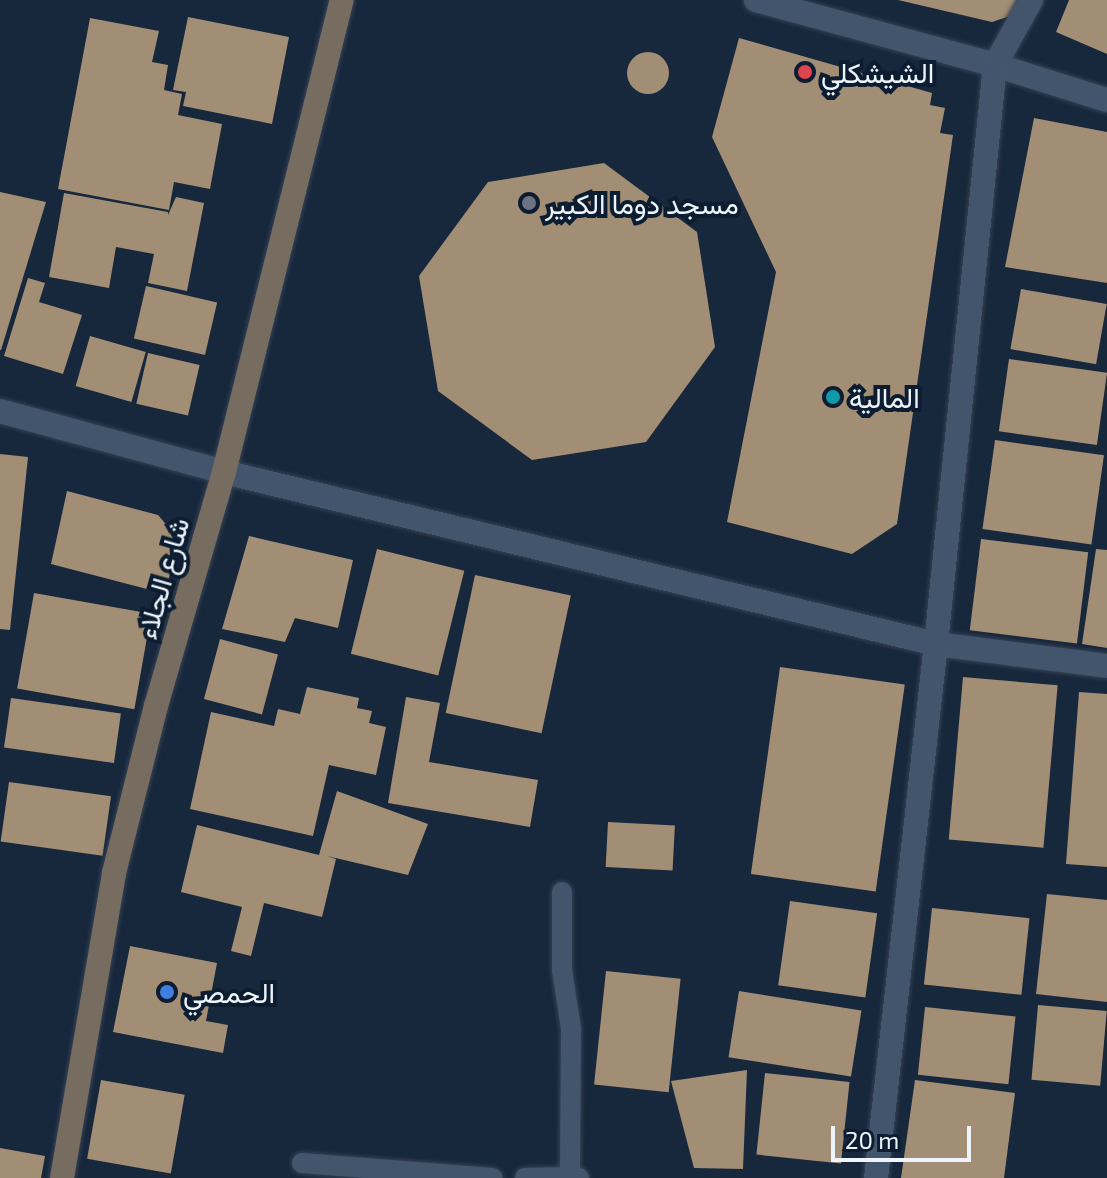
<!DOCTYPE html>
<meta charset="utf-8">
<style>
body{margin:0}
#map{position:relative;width:1107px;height:1178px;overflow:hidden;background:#17273c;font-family:"Exo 2",Vazirmatn,sans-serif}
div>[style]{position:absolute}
.building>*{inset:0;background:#a28e74;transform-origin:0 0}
.round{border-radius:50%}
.roads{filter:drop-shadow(0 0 2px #364152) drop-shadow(0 0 2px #364152)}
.lane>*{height:20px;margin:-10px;padding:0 10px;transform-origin:10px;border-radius:10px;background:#43556d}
.street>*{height:24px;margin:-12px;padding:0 12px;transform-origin:12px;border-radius:12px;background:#43556d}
.secondary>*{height:24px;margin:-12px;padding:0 12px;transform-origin:12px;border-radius:12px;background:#766c60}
.dots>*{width:22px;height:22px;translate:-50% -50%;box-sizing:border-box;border:4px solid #0d1d31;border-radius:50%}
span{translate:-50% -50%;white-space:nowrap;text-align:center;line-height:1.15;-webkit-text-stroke:8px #0d1d31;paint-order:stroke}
.poi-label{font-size:28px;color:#edf4fc}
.left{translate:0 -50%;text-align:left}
.street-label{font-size:28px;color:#edf4fc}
.scale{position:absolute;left:831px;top:1126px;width:140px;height:36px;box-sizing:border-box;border:4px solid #edf4fc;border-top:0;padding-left:10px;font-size:24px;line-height:28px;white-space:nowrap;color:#edf4fc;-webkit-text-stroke:6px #0d1d31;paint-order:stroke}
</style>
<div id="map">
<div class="building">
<div style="clip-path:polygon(898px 0,1017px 0,1010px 16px,992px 22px)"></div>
<div style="clip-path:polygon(1069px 0,1107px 0,1107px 54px,1056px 32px)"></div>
<div style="clip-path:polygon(188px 17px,289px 37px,272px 124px,183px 106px,186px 92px,173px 90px)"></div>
<div style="clip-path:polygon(90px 18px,159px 31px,152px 62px,168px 65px,164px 90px,182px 94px,178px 115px,222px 124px,210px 189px,174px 182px,169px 210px,58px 189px)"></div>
<div style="clip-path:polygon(739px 38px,932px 93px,930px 105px,945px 108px,940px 133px,953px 135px,897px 524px,852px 554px,727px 522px,776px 272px,712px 137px)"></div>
<div class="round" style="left:627px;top:52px;width:42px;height:42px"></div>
<div style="clip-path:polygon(1034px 118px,1107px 132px,1107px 283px,1005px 267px)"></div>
<div style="clip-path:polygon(604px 163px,697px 232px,715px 347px,646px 442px,532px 460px,438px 391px,419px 276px,488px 182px)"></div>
<div style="clip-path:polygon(0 192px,46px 202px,1px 350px,0 350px)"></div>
<div style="clip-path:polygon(64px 193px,168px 212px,168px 215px,176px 197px,204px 203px,187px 291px,148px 283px,154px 254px,116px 247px,109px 288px,49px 277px)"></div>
<div style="clip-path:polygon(28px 278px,45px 283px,39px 302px,82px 315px,63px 374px,4px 356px)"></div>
<div style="left:146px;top:286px;width:73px;height:54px;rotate:13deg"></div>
<div style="left:1021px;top:289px;width:87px;height:61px;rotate:10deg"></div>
<div style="left:90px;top:336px;width:58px;height:52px;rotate:16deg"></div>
<div style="left:148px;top:353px;width:53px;height:52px;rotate:13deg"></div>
<div style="left:1009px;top:359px;width:99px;height:73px;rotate:8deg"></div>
<div style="left:995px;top:440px;width:110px;height:90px;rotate:8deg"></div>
<div style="clip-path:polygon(0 454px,28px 457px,10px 630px,0 629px)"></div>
<div style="clip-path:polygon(67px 491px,158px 515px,170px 529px,175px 546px,166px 594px,51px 564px)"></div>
<div style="clip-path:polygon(249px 536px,353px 560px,338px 628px,295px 618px,285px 642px,222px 629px)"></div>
<div style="left:981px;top:539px;width:108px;height:92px;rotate:7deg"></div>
<div style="left:377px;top:549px;width:90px;height:108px;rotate:14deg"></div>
<div style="clip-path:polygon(1096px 549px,1107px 550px,1107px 648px,1082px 644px)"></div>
<div style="left:475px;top:575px;width:98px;height:141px;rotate:12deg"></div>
<div style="left:34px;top:593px;width:119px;height:97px;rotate:10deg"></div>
<div style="left:220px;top:639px;width:60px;height:62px;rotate:15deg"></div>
<div style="left:780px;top:667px;width:126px;height:209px;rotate:8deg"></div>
<div style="left:963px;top:677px;width:95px;height:163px;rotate:5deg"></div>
<div style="clip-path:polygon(307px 687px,359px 698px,357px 708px,372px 711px,369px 723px,386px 727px,376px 775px,329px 765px,313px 836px,190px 809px,211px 712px,274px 726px,278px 709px,300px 714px)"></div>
<div style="clip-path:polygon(1079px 692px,1107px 694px,1107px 867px,1066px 864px)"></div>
<div style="clip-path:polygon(406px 697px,440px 703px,429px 762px,538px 780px,530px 827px,388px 803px)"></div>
<div style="left:11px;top:698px;width:111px;height:50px;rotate:8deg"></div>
<div style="left:9px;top:782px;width:103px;height:60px;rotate:8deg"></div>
<div style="clip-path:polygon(337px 791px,428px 824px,408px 875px,327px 856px,336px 859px,322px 917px,264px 903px,251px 956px,231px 951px,242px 907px,181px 892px,197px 825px,319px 855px)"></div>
<div style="left:608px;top:822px;width:67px;height:45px;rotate:3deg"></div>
<div style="clip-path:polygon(1047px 894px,1107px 900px,1107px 1002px,1036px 994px)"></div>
<div style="left:790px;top:901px;width:88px;height:85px;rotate:8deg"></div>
<div style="left:932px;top:908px;width:98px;height:77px;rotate:6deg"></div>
<div style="clip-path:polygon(130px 946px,217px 963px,206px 1021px,228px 1025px,223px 1053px,113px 1032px)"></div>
<div style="left:606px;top:971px;width:75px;height:114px;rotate:6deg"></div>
<div style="left:739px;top:991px;width:124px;height:67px;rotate:9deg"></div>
<div style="left:1038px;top:1005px;width:69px;height:75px;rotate:5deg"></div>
<div style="left:925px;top:1007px;width:91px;height:68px;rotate:6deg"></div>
<div style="clip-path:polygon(747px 1070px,743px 1169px,694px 1168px,671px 1081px)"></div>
<div style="left:765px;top:1073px;width:85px;height:82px;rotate:6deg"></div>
<div style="left:101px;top:1080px;width:85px;height:80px;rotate:10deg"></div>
<div style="clip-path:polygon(915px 1080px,1015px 1093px,1004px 1178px,901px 1178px)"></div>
<div style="clip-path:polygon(0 1148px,45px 1156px,41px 1178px,0 1178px)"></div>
</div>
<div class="roads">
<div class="lane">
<div style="left:562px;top:892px;width:78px;rotate:90deg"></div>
<div style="left:562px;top:970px;width:60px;rotate:81.3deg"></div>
<div style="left:571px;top:1029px;width:148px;rotate:90.4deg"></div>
<div style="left:570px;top:1177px;width:9px;rotate:6deg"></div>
<div style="left:302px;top:1163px;width:191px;rotate:4.5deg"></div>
<div style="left:525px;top:1178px;width:45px;rotate:-1.3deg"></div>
</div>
<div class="street">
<div style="left:756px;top:0;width:248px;rotate:15.2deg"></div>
<div style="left:995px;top:65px;width:117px;rotate:17.4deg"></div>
<div style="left:0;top:411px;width:232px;rotate:15.2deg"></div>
<div style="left:224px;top:472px;width:732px;rotate:13.58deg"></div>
<div style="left:936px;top:644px;width:172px;rotate:7.3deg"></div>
<div style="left:876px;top:1178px;width:537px;rotate:-83.59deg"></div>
<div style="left:936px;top:644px;width:582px;rotate:-84.18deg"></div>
<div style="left:995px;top:65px;width:74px;rotate:-61deg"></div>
</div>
<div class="secondary">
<div style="left:62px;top:1178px;width:309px;rotate:-80.3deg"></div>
<div style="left:114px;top:873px;width:172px;rotate:-75.9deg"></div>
<div style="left:156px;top:706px;width:244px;rotate:-73.8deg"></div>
<div style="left:224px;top:472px;width:487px;rotate:-76deg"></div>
</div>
</div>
<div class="dots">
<div style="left:805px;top:72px;background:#e0444e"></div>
<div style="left:529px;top:203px;background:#6b7280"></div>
<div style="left:833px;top:397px;background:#0f9aa8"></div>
<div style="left:167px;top:992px;background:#3f7fe0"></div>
</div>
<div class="poi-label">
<span class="left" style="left:821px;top:72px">الشيشكلي</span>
<span class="left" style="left:545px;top:203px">مسجد دوما الكبير</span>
<span class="left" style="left:849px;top:397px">المالية</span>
<span class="left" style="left:183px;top:992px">الحمصي</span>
</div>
<div class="street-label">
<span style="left:162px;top:578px;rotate:-74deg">شارع الجلاء</span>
</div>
<div class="scale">20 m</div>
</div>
